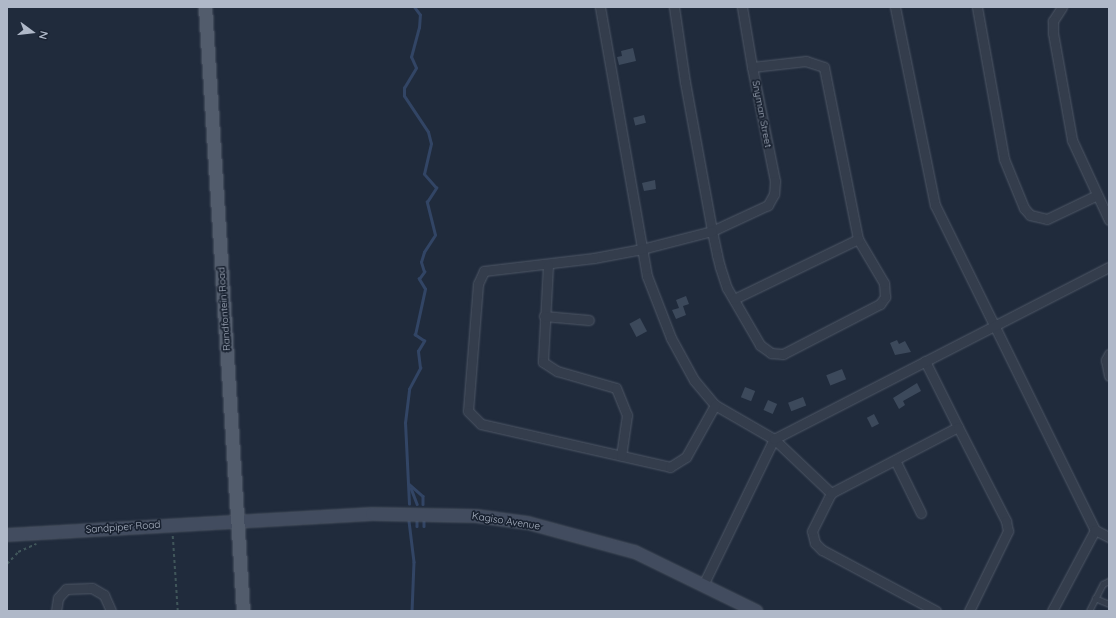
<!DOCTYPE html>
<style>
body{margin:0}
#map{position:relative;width:1116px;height:618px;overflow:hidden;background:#202b3c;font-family:Quicksand,sans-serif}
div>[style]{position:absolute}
.stream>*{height:2.5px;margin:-1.25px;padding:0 1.25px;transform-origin:1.25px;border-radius:1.25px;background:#324565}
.building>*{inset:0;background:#3c495b;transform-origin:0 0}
.path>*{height:1.5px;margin-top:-0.75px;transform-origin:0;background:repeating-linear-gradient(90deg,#40565a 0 3px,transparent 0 6px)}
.roads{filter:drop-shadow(0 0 1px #4f5867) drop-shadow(0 0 1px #4f5867)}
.lane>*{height:4.5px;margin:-2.25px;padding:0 2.25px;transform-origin:2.25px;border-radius:2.25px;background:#343d4c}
.street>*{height:9px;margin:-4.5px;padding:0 4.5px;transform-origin:4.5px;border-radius:4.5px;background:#343d4c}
.secondary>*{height:12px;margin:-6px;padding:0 6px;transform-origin:6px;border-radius:6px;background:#424c5f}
.primary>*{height:13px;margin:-6.5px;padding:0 6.5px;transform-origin:6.5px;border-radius:6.5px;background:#525c6c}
span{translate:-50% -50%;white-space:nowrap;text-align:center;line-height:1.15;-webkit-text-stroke:3.5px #192231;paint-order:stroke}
.street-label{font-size:10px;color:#afb8c8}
.frame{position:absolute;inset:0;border:8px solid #afb8c8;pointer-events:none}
.north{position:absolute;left:12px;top:12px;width:40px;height:40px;-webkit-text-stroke:3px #192231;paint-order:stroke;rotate:105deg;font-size:11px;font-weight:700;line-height:16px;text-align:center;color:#afb8c8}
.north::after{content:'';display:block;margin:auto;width:14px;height:18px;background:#afb8c8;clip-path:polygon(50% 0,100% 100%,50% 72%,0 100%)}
</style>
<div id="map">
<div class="stream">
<div style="left:401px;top:7px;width:8px"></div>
<div style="left:409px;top:484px;width:18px;rotate:41deg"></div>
<div style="left:423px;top:496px;width:8px;rotate:90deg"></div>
<div style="left:411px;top:488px;width:17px;rotate:69deg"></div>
<div style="left:409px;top:504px;width:81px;rotate:-92.8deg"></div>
<div style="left:405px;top:423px;width:34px;rotate:-83deg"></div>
<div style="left:409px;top:389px;width:24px;rotate:-62deg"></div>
<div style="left:420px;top:368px;width:17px;rotate:-97deg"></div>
<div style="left:418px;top:351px;width:12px;rotate:-59deg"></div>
<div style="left:424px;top:341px;width:11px;rotate:-146deg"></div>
<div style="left:415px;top:335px;width:47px;rotate:-77.7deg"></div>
<div style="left:425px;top:289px;width:12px;rotate:-121deg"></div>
<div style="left:419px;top:279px;width:9px;rotate:-54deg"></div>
<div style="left:424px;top:272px;width:10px;rotate:-107deg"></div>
<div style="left:421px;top:262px;width:10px;rotate:-73deg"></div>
<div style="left:424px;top:252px;width:20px;rotate:-57deg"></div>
<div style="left:435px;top:235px;width:34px;rotate:-104deg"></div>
<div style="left:427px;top:202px;width:17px;rotate:-57deg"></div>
<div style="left:436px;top:188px;width:18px;rotate:-131deg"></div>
<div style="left:424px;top:174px;width:31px;rotate:-77deg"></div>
<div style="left:431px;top:144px;width:12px;rotate:-104deg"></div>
<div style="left:428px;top:132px;width:43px;rotate:-123.7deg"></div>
<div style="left:404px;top:96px;width:8px;rotate:-90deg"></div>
<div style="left:404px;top:88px;width:23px;rotate:-59deg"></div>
<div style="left:416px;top:68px;width:12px;rotate:-114deg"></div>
<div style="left:411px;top:57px;width:30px;rotate:-75deg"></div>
<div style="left:419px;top:28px;width:13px;rotate:-86deg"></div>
<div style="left:420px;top:15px;width:10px;rotate:-127deg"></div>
<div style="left:424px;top:520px;width:6px;rotate:90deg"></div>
<div style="left:409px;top:521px;width:41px;rotate:83deg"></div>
<div style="left:414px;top:562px;width:49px;rotate:92.3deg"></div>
<div style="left:417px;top:521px;width:5px;rotate:90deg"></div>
</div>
<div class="building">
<div style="clip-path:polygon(633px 48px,636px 61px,619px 65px,617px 57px,622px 56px,621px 51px)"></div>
<div style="left:644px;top:115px;width:8px;height:11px;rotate:76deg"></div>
<div style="clip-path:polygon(655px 180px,656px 189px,644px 191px,642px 183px)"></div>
<div style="clip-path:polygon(686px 296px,689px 304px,683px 306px,686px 315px,676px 319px,672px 310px,679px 308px,676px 300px)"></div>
<div style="left:640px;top:318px;width:15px;height:12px;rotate:62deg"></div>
<div style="clip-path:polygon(897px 340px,899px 344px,905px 341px,911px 352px,895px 355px,890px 343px)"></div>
<div style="left:842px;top:369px;width:11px;height:17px;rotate:68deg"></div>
<div style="clip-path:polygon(917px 383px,921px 391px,903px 401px,905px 405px,899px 409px,893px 398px)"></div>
<div style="left:745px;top:387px;width:11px;height:11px;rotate:22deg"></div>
<div style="left:803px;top:397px;width:9px;height:16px;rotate:69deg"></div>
<div style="left:768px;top:400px;width:10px;height:11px;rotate:24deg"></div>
<div style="left:874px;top:414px;width:11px;height:8px;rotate:63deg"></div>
</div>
<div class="path">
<div style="left:173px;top:536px;width:75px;rotate:86.2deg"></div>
<div style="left:7px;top:564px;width:16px;rotate:-47deg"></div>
<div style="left:18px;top:552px;width:20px;rotate:-24deg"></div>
</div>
<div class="roads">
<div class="lane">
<div style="left:1095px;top:598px;width:15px;rotate:23deg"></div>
<div style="left:1089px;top:611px;width:30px;rotate:-63deg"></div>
<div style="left:1103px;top:584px;width:7px;rotate:-27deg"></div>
</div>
<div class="street">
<div style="left:600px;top:7px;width:273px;rotate:80.1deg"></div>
<div style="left:647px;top:276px;width:66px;rotate:68.8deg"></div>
<div style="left:671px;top:338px;width:48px;rotate:61.3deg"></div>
<div style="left:694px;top:380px;width:33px;rotate:50deg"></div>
<div style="left:715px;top:405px;width:68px;rotate:30deg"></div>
<div style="left:774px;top:439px;width:79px;rotate:43.5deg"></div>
<div style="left:674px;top:7px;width:76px;rotate:81.7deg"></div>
<div style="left:685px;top:82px;width:151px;rotate:79.7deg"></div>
<div style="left:712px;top:231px;width:25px;rotate:78deg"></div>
<div style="left:717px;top:255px;width:12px;rotate:76deg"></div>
<div style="left:720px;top:267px;width:22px;rotate:72deg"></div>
<div style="left:727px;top:288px;width:66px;rotate:59.9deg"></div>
<div style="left:760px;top:345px;width:14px;rotate:36deg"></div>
<div style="left:771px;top:353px;width:12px;rotate:5deg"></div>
<div style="left:783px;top:354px;width:109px;rotate:-27.3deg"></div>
<div style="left:880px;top:304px;width:9px;rotate:-54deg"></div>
<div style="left:885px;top:297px;width:14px;rotate:-94deg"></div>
<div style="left:884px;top:283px;width:51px;rotate:-120.6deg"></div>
<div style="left:858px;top:239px;width:175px;rotate:-101.2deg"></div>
<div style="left:824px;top:67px;width:19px;rotate:-162deg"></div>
<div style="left:806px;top:61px;width:54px;rotate:173.7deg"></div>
<div style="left:752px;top:67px;width:116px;rotate:78.6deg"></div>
<div style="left:775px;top:181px;width:13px;rotate:94deg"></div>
<div style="left:774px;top:194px;width:13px;rotate:119deg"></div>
<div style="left:768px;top:205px;width:62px;rotate:155.1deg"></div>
<div style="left:712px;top:231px;width:72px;rotate:165.6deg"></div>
<div style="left:642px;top:249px;width:49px;rotate:169.4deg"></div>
<div style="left:594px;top:258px;width:111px;rotate:173.3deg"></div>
<div style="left:484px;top:271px;width:14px;rotate:115deg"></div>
<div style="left:478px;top:284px;width:127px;rotate:94.5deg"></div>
<div style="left:468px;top:411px;width:18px;rotate:45deg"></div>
<div style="left:481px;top:424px;width:194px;rotate:12.8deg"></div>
<div style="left:670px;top:467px;width:19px;rotate:-32deg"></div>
<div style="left:686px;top:457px;width:60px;rotate:-60.9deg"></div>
<div style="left:742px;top:7px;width:61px;rotate:80.5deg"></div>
<div style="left:895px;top:7px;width:202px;rotate:78.6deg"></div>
<div style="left:935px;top:205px;width:362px;rotate:63.8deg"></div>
<div style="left:1095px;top:530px;width:92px;rotate:118deg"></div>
<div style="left:977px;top:7px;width:154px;rotate:79.9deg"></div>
<div style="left:1004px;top:159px;width:53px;rotate:67.8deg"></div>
<div style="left:1024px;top:208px;width:9px;rotate:49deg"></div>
<div style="left:1030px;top:215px;width:17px;rotate:13deg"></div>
<div style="left:1047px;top:219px;width:53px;rotate:-25.6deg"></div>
<div style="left:1062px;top:7px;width:17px;rotate:123deg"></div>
<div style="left:1053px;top:21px;width:12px;rotate:90deg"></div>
<div style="left:1053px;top:33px;width:109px;rotate:79.9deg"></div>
<div style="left:1072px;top:140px;width:88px;rotate:65.2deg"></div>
<div style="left:548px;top:265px;width:97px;rotate:93deg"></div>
<div style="left:543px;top:362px;width:17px;rotate:33deg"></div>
<div style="left:557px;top:371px;width:61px;rotate:16.1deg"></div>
<div style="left:616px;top:388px;width:29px;rotate:68deg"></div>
<div style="left:627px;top:415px;width:41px;rotate:98.3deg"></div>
<div style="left:734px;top:299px;width:138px;rotate:-25.8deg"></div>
<div style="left:544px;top:316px;width:45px;rotate:5.1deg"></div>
<div style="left:1109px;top:354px;width:7px;rotate:117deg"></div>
<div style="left:1106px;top:360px;width:16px;rotate:79deg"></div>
<div style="left:925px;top:361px;width:74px;rotate:63.4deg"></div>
<div style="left:895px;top:460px;width:59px;rotate:63.9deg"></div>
<div style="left:1095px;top:530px;width:16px;rotate:27deg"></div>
<div style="left:704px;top:583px;width:160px;rotate:-64.1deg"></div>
<div style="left:774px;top:439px;width:377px;rotate:-27.2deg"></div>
<div style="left:56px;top:611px;width:13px;rotate:-81deg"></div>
<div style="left:58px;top:598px;width:12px;rotate:-48deg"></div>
<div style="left:66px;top:589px;width:26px;rotate:-2deg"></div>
<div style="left:92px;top:588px;width:14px;rotate:30deg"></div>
<div style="left:104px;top:595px;width:17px;rotate:66deg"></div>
<div style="left:936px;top:611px;width:129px;rotate:-151.8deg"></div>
<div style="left:822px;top:550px;width:10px;rotate:-135deg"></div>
<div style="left:815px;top:543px;width:12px;rotate:-104deg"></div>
<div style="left:812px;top:531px;width:42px;rotate:-63.4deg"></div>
<div style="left:831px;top:493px;width:143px;rotate:-27.5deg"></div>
<div style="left:958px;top:427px;width:106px;rotate:62.9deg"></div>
<div style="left:1006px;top:521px;width:10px;rotate:79deg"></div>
<div style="left:1008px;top:531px;width:89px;rotate:116deg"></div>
</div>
<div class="secondary">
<div style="left:7px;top:535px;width:366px;rotate:-3.3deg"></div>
<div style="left:372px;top:514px;width:104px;rotate:1.1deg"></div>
<div style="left:476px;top:516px;width:52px;rotate:7.7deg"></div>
<div style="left:528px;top:523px;width:111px;rotate:15.2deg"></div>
<div style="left:635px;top:552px;width:135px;rotate:26deg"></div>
</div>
<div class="primary">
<div style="left:205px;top:7px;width:605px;rotate:86.4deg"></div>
</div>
</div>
<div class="street-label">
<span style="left:762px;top:114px;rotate:79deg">Snyman Street</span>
<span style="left:224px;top:309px;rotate:-94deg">Randfontein Road</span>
<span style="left:506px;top:521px;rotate:9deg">Kagiso Avenue</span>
<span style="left:123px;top:527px;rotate:-4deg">Sandpiper Road</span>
</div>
<div class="frame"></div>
<div class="north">N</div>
</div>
